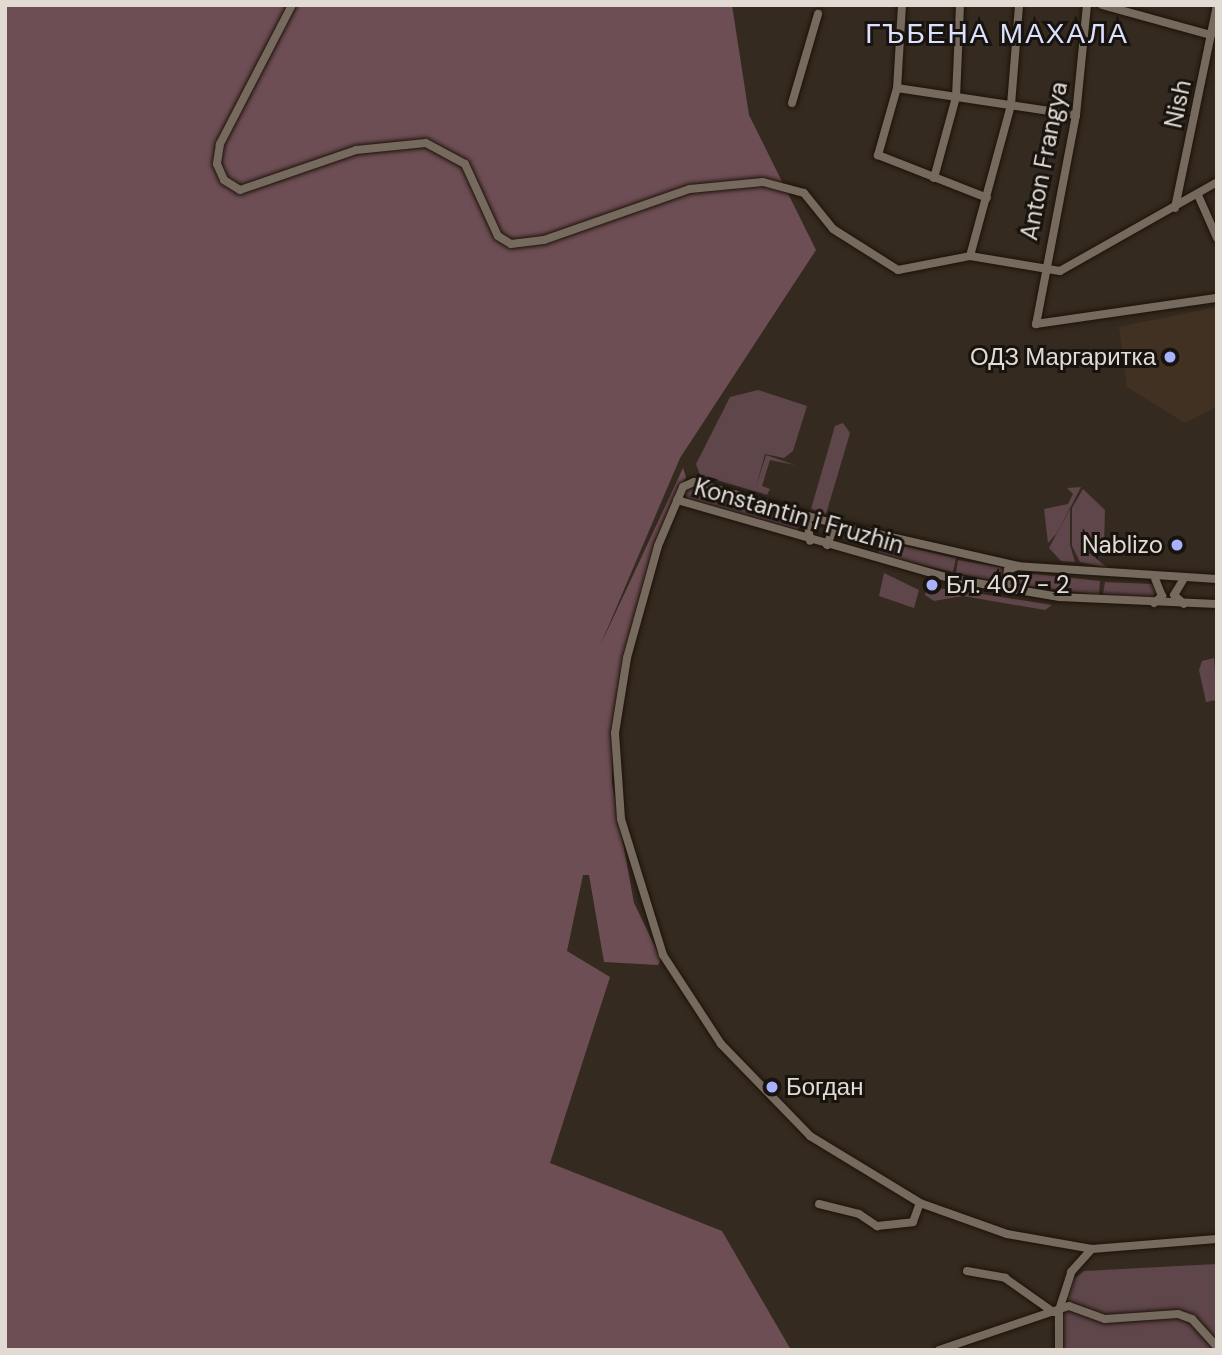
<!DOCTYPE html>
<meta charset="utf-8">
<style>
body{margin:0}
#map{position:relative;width:1222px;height:1355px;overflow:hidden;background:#352a1f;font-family:"DM Sans",sans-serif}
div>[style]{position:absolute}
.built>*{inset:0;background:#413122}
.green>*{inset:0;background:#5f464b;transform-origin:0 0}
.forest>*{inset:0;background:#6d4e54}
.roads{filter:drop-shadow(0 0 2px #1c1208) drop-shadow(0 0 2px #1c1208)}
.minor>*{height:8px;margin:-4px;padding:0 4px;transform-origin:4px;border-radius:4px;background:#76695d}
.dots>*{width:19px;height:19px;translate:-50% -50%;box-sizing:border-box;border:4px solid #18130e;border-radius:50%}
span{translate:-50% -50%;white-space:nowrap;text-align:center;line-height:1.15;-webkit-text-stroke:6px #18130e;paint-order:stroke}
.street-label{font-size:24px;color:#e2dbd4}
.poi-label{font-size:24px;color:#e2dbd4}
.right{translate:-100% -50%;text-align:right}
.left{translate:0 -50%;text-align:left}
.quarter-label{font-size:28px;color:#dce1fe;letter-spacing:2px}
.frame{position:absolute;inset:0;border:7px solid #e2dbd4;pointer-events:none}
</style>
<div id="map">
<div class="built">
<div style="clip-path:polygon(1217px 307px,1217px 407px,1185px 423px,1127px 387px,1119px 327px)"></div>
</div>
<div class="green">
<div style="clip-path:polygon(758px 390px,807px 406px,793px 451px,784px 458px,765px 454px,756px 487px,766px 455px,795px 465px,770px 460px,762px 486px,770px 489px,767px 495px,700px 475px,696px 464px,730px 397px)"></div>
<div style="clip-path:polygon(843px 423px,850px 433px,826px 514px,811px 509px,835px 426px)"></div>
<div style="clip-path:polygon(692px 486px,795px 517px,800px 527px,795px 531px,686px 500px,685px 489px)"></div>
<div style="clip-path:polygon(1081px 487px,1057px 533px,1048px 543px,1044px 509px,1068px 504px,1073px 494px,1067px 488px)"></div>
<div style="clip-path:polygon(1083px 489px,1105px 510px,1104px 545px,1088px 552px,1108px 568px,1080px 562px,1072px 546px,1072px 508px)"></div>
<div style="clip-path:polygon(1070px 509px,1070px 545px,1075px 562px,1061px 561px,1049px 548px)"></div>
<div style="left:881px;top:541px;width:77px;height:14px;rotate:13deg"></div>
<div style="clip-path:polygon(958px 560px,1006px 568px,1004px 583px,956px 573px)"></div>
<div style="clip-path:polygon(1016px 572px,1100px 581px,1099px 595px,1013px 584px,1010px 573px)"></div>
<div style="clip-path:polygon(884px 573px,919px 590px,914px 608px,879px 596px)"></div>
<div style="clip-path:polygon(1105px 582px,1152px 584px,1158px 592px,1151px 600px,1103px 594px)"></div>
<div style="clip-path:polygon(928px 587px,969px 592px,1052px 605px,1045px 610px,963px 596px,934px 601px,925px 595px)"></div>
<div style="clip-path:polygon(1214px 658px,1217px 700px,1206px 702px,1199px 670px,1202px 661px)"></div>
<div style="clip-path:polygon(1217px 1264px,1217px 1350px,1055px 1350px,1054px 1317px,1069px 1283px,1084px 1271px)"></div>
</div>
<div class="forest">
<div style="clip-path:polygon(5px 5px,732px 5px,749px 115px,816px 250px,680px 458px,600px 646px,683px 468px,686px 477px,638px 605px,613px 733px,612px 783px,634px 903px,661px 959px,658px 965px,604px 962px,589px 875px,583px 875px,567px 951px,610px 977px,550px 1163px,722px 1231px,791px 1350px,5px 1350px)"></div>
</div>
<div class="roads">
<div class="minor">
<div style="left:292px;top:5px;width:157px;rotate:117.4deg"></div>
<div style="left:220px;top:144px;width:20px;rotate:99deg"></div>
<div style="left:217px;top:164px;width:17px;rotate:66deg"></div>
<div style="left:224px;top:180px;width:19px;rotate:32deg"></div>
<div style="left:240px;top:190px;width:123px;rotate:-19deg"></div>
<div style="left:356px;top:150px;width:70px;rotate:-5.7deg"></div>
<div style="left:426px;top:143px;width:44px;rotate:28.3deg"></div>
<div style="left:465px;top:164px;width:79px;rotate:65.4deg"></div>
<div style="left:498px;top:236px;width:15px;rotate:32deg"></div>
<div style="left:511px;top:244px;width:33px;rotate:-7deg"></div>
<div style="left:544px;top:240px;width:155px;rotate:-19.3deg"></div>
<div style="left:690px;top:189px;width:73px;rotate:-5.5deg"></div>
<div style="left:763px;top:182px;width:42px;rotate:15deg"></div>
<div style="left:804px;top:193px;width:46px;rotate:51.1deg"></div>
<div style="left:833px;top:229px;width:77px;rotate:32.2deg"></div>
<div style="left:898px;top:270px;width:73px;rotate:-11deg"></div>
<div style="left:970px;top:256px;width:91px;rotate:9.5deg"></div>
<div style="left:1060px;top:271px;width:180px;rotate:-29.5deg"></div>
<div style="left:902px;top:5px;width:83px;rotate:93.4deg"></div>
<div style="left:897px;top:88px;width:70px;rotate:105.8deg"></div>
<div style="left:878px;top:155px;width:117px;rotate:21.5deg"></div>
<div style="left:1087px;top:5px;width:111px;rotate:95.7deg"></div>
<div style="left:1076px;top:115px;width:213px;rotate:100.8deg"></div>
<div style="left:1036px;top:324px;width:183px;rotate:-8.2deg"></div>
<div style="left:1102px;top:5px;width:113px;rotate:15.4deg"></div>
<div style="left:897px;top:88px;width:181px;rotate:8.6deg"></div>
<div style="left:792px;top:103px;width:93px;rotate:-73.7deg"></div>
<div style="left:934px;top:178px;width:84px;rotate:-74.8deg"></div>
<div style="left:956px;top:97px;width:92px;rotate:-87.5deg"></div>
<div style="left:1198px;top:195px;width:47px;rotate:66.2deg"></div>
<div style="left:1175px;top:208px;width:206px;rotate:-78.3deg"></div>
<div style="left:970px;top:256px;width:156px;rotate:-74.8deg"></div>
<div style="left:1011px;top:105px;width:100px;rotate:-85.4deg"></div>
<div style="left:677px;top:500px;width:287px;rotate:16deg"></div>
<div style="left:953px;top:579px;width:108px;rotate:9.6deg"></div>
<div style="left:1059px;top:597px;width:158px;rotate:2.5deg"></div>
<div style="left:807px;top:516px;width:25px;rotate:83deg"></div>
<div style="left:827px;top:545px;width:22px;rotate:-69deg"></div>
<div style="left:1217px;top:579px;width:199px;rotate:-176.3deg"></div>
<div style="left:1018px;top:566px;width:188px;rotate:-167.1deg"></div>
<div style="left:835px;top:524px;width:147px;rotate:-163.4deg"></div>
<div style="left:694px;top:482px;width:12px;rotate:156deg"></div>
<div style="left:683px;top:487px;width:64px;rotate:113deg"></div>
<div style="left:658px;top:546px;width:116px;rotate:105.5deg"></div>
<div style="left:627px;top:658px;width:76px;rotate:99.1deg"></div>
<div style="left:615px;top:733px;width:86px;rotate:86deg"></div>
<div style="left:621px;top:819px;width:142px;rotate:72.8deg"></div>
<div style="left:663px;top:955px;width:106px;rotate:56.9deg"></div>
<div style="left:721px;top:1044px;width:128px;rotate:45.9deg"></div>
<div style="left:810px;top:1136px;width:129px;rotate:31.3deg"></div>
<div style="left:920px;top:1203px;width:92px;rotate:19.6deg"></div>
<div style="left:1007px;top:1234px;width:86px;rotate:10deg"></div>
<div style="left:1092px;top:1249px;width:125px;rotate:-4.6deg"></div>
<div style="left:1183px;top:580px;width:17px;rotate:121deg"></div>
<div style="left:1174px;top:595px;width:13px;rotate:42deg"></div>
<div style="left:1006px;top:588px;width:18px;rotate:-84deg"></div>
<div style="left:1008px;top:570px;width:11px;rotate:-22deg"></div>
<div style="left:1154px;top:603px;width:11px;rotate:-41deg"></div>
<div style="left:1162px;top:596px;width:18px;rotate:-112deg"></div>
<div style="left:819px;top:1204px;width:41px;rotate:14deg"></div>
<div style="left:859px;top:1214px;width:22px;rotate:34deg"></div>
<div style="left:877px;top:1226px;width:36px;rotate:-6deg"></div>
<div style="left:913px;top:1222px;width:20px;rotate:-70deg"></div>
<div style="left:967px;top:1271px;width:39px;rotate:10deg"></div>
<div style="left:1005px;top:1278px;width:59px;rotate:35.3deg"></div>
<div style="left:939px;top:1350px;width:137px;rotate:-18.7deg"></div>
<div style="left:1069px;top:1306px;width:38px;rotate:20deg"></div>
<div style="left:1105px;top:1319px;width:73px;rotate:-3.9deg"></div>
<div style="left:1178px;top:1314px;width:15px;rotate:20deg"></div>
<div style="left:1192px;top:1319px;width:38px;rotate:48deg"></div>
<div style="left:1059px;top:1350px;width:40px;rotate:-90deg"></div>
<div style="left:1059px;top:1310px;width:40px;rotate:-72deg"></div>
<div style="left:1071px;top:1272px;width:31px;rotate:-48deg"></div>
</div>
</div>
<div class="dots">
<div style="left:1170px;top:357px;background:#a7b1fc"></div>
<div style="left:1177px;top:545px;background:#a7b1fc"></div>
<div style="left:932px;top:585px;background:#a7b1fc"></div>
<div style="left:772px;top:1087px;background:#a7b1fc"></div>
</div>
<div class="street-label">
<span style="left:1178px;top:104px;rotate:-78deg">Nish</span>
<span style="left:1044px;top:161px;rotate:-79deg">Anton Frangya</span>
<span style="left:799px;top:516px;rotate:16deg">Konstantin i Fruzhin</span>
</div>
<div class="poi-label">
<span class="right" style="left:1156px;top:357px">ОДЗ Маргаритка</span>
<span class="right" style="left:1163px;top:545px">Nablizo</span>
<span class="left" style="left:946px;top:585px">Бл. 407 - 2</span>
<span class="left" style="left:786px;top:1087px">Богдан</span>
</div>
<div class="quarter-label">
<span style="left:997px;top:34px">ГЪБЕНА МАХАЛА</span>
</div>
<div class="frame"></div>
</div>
